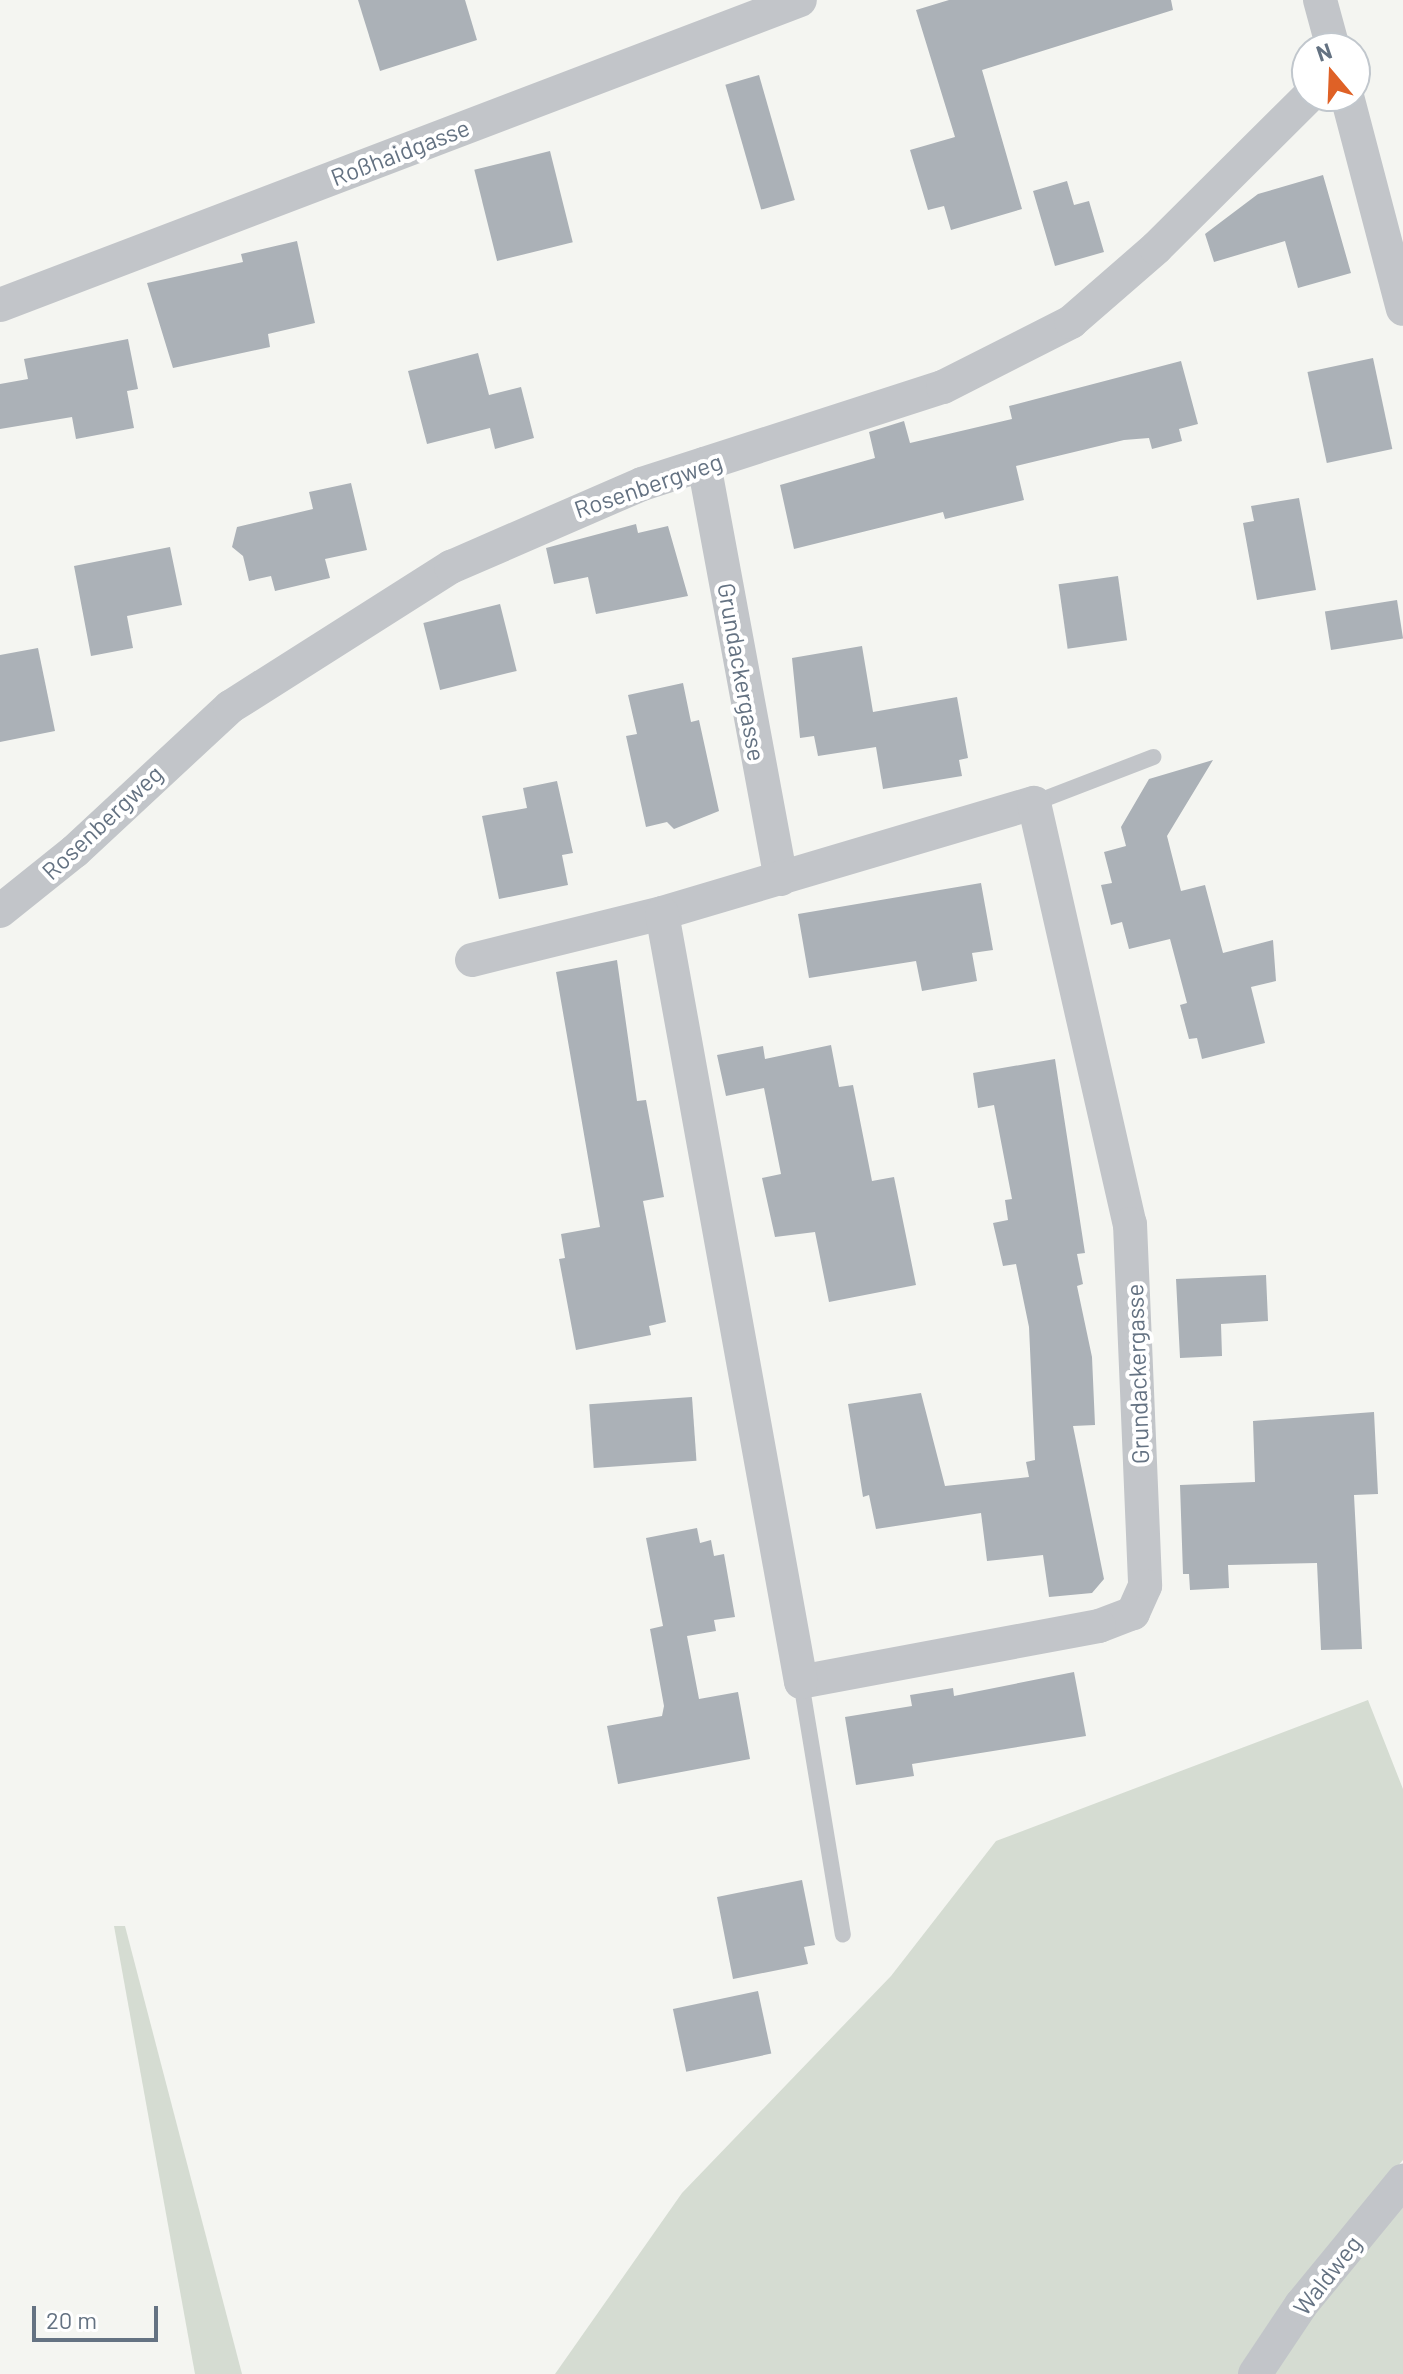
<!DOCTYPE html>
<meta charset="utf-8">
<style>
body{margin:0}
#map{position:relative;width:1403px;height:2374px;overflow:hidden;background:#f4f5f1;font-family:Barlow,sans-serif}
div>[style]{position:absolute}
.green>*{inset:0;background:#d5dcd2}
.building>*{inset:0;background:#abb1b7;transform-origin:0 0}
.service>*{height:16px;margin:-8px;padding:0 8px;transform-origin:8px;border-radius:8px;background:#c2c5c9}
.minor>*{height:34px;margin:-17px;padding:0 17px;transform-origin:17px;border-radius:17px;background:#c2c5c9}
span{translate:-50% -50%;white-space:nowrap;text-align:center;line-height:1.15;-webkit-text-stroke:8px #fff;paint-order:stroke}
.street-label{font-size:24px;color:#647282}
.north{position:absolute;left:1291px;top:32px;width:80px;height:80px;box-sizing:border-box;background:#fff;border:2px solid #c1c7cd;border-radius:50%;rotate:341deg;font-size:22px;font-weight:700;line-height:32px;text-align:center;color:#647282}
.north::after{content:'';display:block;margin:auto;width:28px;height:36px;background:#df6126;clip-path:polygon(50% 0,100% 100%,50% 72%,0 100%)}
.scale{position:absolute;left:32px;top:2306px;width:126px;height:36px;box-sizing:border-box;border:4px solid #647282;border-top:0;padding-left:10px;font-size:24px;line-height:28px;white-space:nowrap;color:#647282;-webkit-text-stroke:6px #fff;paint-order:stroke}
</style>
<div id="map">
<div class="green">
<div style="clip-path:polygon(1368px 1700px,1403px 1789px,1403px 2160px,1291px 2293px,1403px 2205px,1403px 2374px,555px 2374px,682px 2193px,891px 1976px,996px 1841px)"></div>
<div style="clip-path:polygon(114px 1926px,125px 1926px,242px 2374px,195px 2374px)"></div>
</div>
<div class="building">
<div style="clip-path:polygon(358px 0,465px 0,477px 40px,380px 71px)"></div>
<div style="clip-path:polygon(949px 0,1171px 0,1173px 10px,982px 70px,1022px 209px,951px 230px,944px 206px,928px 210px,910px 150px,955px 137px,916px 10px)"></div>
<div style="left:759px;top:75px;width:130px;height:35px;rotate:74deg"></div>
<div style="left:550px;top:151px;width:94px;height:78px;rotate:76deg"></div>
<div style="clip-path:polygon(1323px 175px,1351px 273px,1298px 288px,1285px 241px,1214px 262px,1205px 234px,1258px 194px)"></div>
<div style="clip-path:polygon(1067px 181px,1074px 205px,1089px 201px,1104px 252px,1055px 266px,1033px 191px)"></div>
<div style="clip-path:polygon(297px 241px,315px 323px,268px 334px,270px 347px,173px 368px,147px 283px,243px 262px,241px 254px)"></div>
<div style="clip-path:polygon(128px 339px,138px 389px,127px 391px,134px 428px,76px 439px,72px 417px,0 429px,0 384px,28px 379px,24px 359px)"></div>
<div style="clip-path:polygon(478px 353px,489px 395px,521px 387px,534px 438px,495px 449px,490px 428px,427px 444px,408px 371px)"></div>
<div style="left:1373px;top:358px;width:93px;height:67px;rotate:78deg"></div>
<div style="clip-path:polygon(1181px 361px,1198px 424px,1179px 429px,1182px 441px,1152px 449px,1149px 438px,1124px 440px,1016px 466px,1024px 500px,945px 519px,943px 512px,794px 549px,780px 485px,875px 458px,869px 432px,904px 421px,910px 443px,1012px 419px,1009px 406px)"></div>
<div style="clip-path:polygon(351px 483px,367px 550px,325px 559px,330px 578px,275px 591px,271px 576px,249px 581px,243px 556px,232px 547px,237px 527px,313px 509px,309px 492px)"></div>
<div style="clip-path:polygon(1299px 498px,1316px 590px,1257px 600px,1243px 523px,1254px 521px,1251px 506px)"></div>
<div style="clip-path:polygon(636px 524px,638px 533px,668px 526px,688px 596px,596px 614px,588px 577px,554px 584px,546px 548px)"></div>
<div style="clip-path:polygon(170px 547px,182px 605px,127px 616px,133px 648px,91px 656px,74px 566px)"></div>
<div style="left:1118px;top:576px;width:65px;height:60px;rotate:82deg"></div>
<div style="left:1397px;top:600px;width:39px;height:73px;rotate:81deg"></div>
<div style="left:500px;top:604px;width:69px;height:79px;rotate:76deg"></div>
<div style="clip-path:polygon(862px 646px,873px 712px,957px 697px,968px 758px,959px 760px,962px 776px,883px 789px,876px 747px,818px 756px,814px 736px,800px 738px,792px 658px)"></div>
<div style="clip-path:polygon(38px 648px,55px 731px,0 742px,0 655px)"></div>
<div style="clip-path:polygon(683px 683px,691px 722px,699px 720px,719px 811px,674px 829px,667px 822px,646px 827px,626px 736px,637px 734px,628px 695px)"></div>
<div style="clip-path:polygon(1213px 760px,1167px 836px,1181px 891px,1205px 885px,1223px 953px,1273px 940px,1276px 981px,1251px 987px,1265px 1043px,1202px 1059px,1197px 1038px,1189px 1039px,1180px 1005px,1187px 1003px,1170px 939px,1129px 949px,1122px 922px,1111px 925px,1101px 885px,1112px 883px,1104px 852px,1126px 846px,1121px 827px,1149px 779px)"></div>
<div style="clip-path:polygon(557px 781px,573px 853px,562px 855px,568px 885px,499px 899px,482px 816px,527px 808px,523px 788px)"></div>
<div style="clip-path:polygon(981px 883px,993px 950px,972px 953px,977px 981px,922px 991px,916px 961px,809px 978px,798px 914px)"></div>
<div style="clip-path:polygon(617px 960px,637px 1101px,646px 1100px,664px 1197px,643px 1201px,666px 1322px,649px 1326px,651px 1335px,576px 1350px,559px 1259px,565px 1258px,561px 1234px,600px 1227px,556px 972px)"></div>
<div style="clip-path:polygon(831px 1045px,839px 1087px,853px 1085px,872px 1181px,894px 1177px,916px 1285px,829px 1302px,815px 1232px,775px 1237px,762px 1178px,781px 1174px,764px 1088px,726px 1096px,717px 1055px,763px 1046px,765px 1059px)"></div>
<div style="clip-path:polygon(1055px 1059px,1085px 1253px,1077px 1254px,1083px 1284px,1077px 1286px,1092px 1357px,1095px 1425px,1073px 1426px,1104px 1579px,1092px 1593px,1049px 1597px,1043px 1555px,987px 1561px,981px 1513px,876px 1529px,869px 1495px,863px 1497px,848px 1404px,921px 1393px,945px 1486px,1029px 1477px,1026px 1462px,1035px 1460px,1029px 1327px,1016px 1264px,1003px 1266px,993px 1223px,1008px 1220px,1005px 1200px,1012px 1199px,994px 1105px,978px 1108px,973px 1073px)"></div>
<div style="clip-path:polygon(1266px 1275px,1268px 1321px,1221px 1324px,1222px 1356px,1180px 1358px,1176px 1279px)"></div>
<div style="left:692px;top:1397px;width:64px;height:103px;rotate:86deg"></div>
<div style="clip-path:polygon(1374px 1412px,1378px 1494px,1354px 1495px,1362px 1649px,1321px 1650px,1317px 1563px,1228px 1565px,1229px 1588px,1190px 1590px,1189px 1574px,1183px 1574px,1180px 1485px,1255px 1482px,1253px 1421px)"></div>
<div style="clip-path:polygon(697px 1528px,700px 1543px,711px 1540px,714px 1556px,724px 1554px,735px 1617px,714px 1620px,716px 1631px,687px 1636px,699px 1699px,738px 1692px,750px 1759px,618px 1784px,607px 1726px,662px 1716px,664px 1706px,650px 1629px,663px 1626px,646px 1538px)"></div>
<div style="clip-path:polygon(1074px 1672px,1086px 1736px,912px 1764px,914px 1776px,856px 1785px,845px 1717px,912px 1706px,910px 1695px,953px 1688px,954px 1696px)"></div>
<div style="clip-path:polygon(802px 1880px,815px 1945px,804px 1947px,808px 1964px,733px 1979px,717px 1897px)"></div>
<div style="left:758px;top:1991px;width:64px;height:87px;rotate:78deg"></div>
</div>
<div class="service">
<div style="left:1034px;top:803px;width:128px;rotate:-21.1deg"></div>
<div style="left:801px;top:1682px;width:256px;rotate:80.6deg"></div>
</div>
<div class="minor">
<div style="left:1320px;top:0;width:50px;rotate:74.8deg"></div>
<div style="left:1347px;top:96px;width:220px;rotate:75.3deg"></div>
<div style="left:0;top:305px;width:856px;rotate:-20.87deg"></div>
<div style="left:704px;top:464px;width:422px;rotate:79.5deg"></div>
<div style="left:0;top:911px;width:96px;rotate:-38.7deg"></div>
<div style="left:75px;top:851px;width:212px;rotate:-42.9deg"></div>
<div style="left:230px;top:707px;width:262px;rotate:-32.4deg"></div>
<div style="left:451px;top:567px;width:208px;rotate:-23.5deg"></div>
<div style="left:642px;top:484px;width:316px;rotate:-17.9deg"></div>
<div style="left:943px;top:387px;width:144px;rotate:-26.9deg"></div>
<div style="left:1071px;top:322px;width:113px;rotate:-41deg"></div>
<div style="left:1156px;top:248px;width:216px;rotate:-44.8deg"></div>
<div style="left:472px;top:960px;width:196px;rotate:-13.9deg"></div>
<div style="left:662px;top:913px;width:388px;rotate:-16.5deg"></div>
<div style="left:1034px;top:803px;width:432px;rotate:77.2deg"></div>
<div style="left:1130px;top:1224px;width:362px;rotate:87.6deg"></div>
<div style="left:1145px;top:1586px;width:30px;rotate:114deg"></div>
<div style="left:1133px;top:1613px;width:36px;rotate:159deg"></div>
<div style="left:1099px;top:1626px;width:303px;rotate:169.4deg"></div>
<div style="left:801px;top:1682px;width:781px;rotate:-100.25deg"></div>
<div style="left:1255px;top:2374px;width:83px;rotate:-56.3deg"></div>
<div style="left:1301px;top:2305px;width:161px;rotate:-50.6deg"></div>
</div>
<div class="street-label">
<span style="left:400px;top:152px;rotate:-21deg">Roßhaidgasse</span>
<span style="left:648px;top:485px;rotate:-19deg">Rosenbergweg</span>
<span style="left:742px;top:672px;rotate:80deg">Grundackergasse</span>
<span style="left:102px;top:822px;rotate:-43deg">Rosenbergweg</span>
<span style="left:1137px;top:1374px;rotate:-92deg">Grundackergasse</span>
<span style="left:1327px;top:2275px;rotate:-52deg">Waldweg</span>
</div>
<div class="north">N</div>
<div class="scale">20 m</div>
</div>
